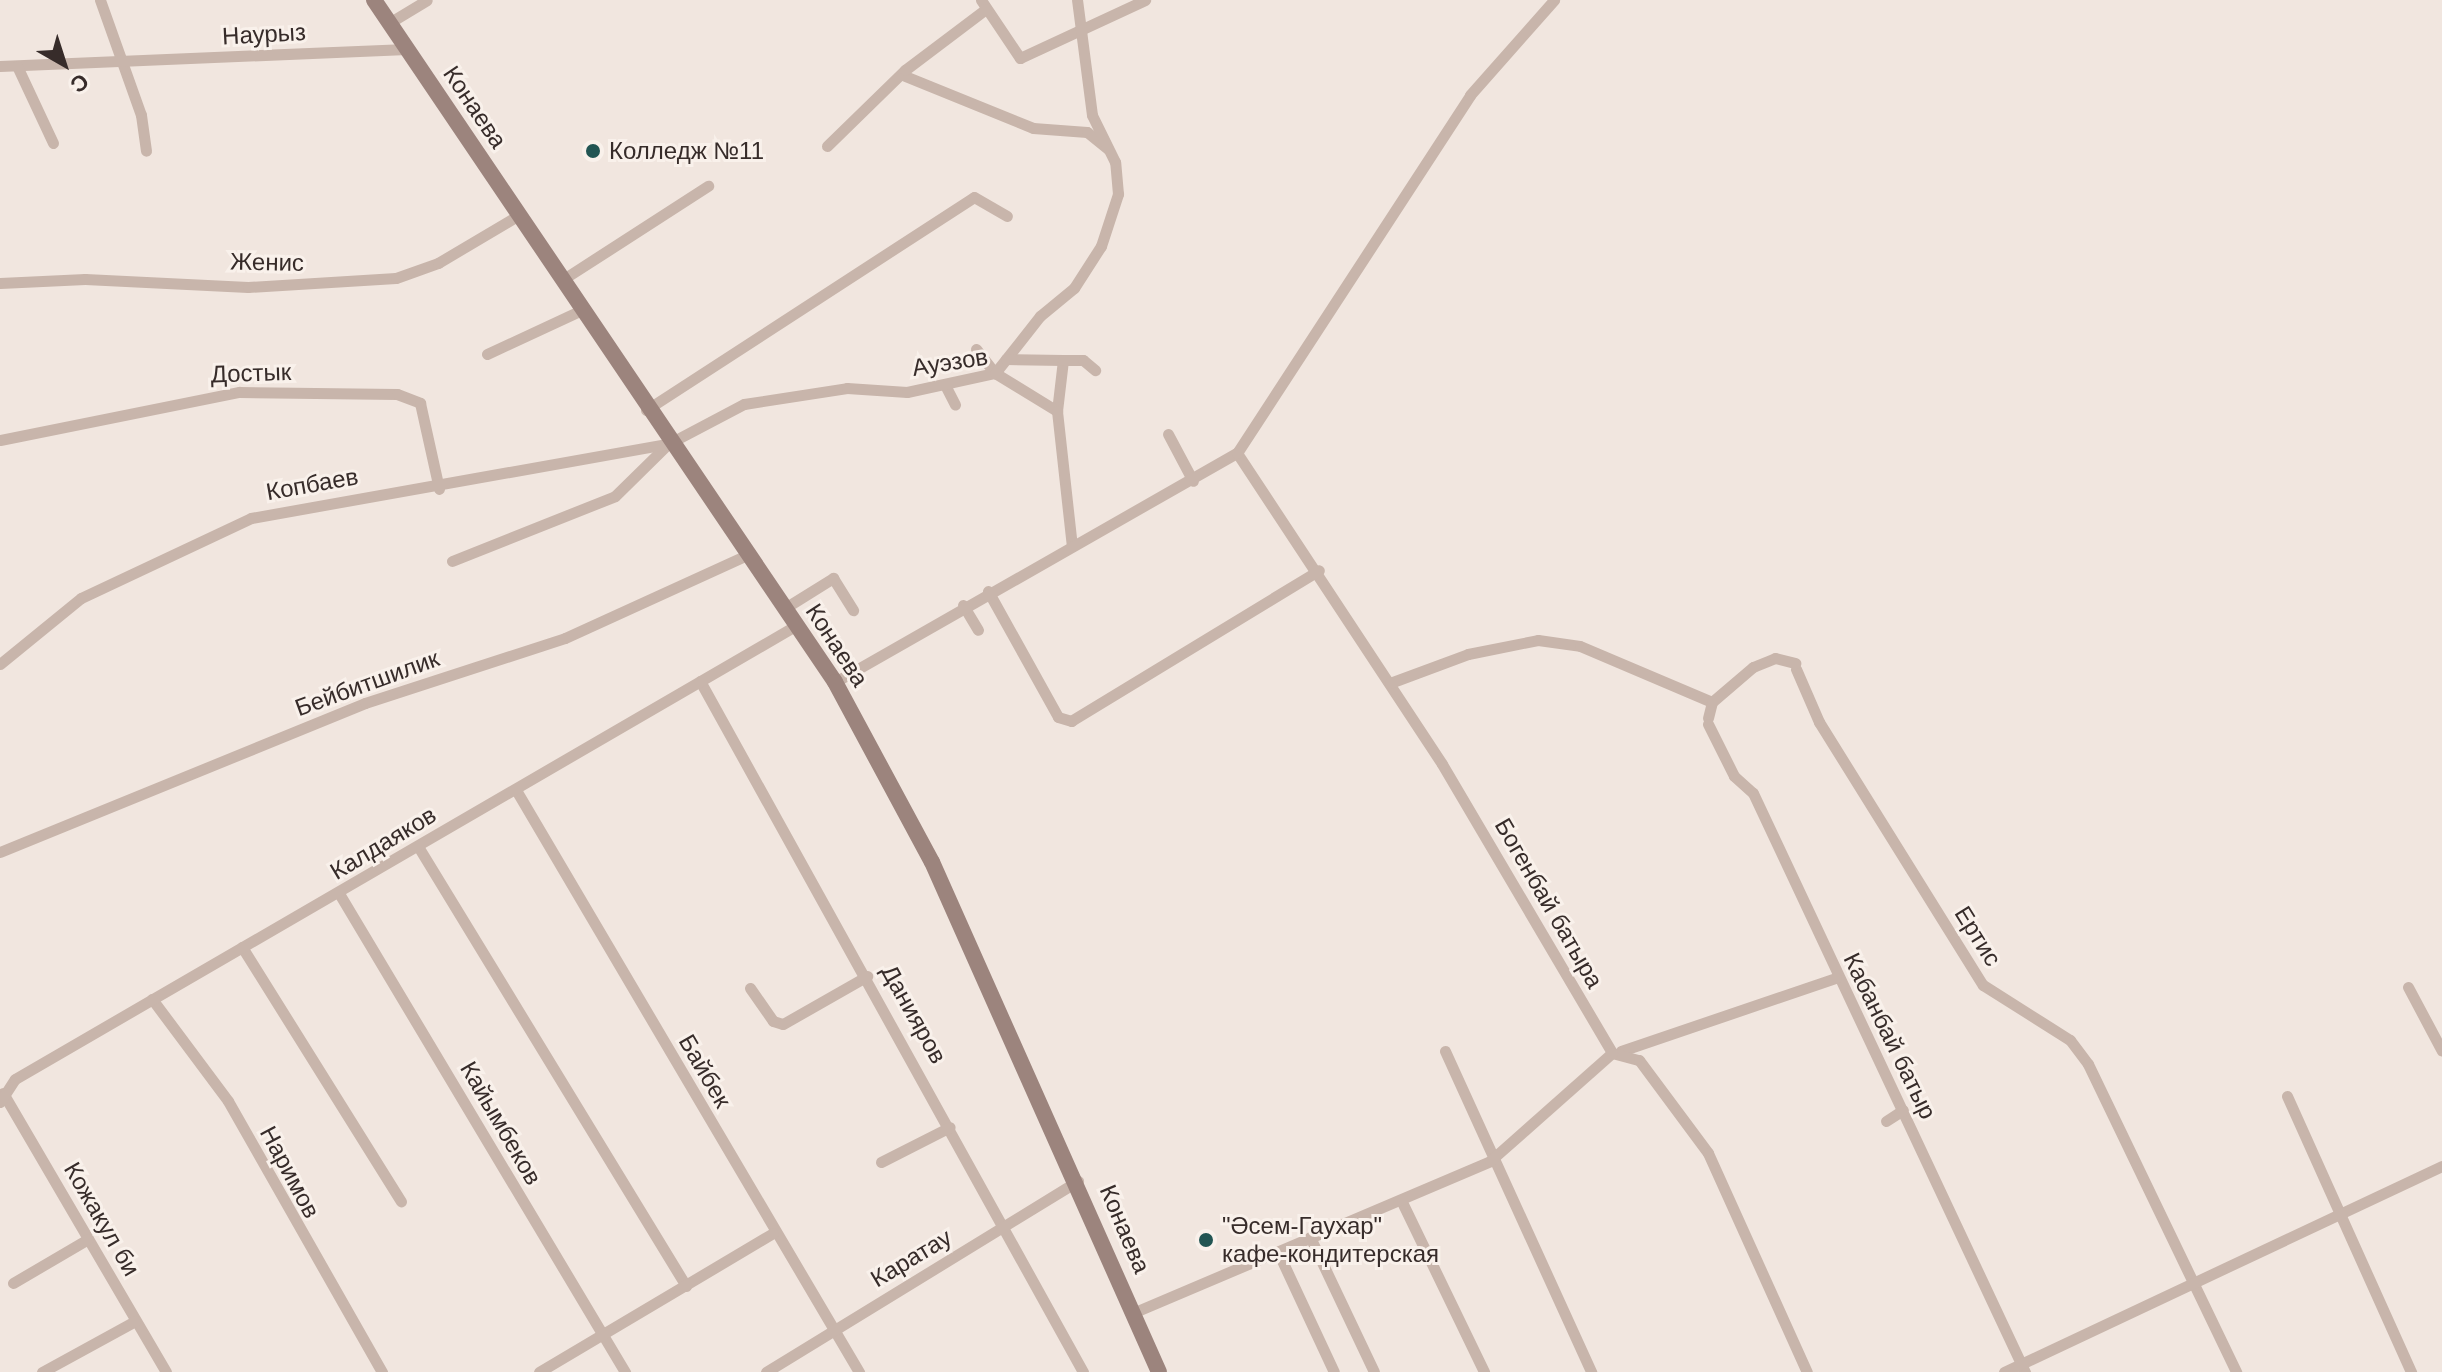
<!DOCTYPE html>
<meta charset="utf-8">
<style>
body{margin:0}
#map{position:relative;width:2442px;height:1372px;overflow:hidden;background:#f1e6df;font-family:Helvetica,sans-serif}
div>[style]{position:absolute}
.street>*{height:11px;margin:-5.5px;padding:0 5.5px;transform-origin:5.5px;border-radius:5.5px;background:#c8b5ab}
.secondary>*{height:16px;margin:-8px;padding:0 8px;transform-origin:8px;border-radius:8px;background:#9c847d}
.dots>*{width:22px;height:22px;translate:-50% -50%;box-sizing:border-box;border:4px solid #f9f1eb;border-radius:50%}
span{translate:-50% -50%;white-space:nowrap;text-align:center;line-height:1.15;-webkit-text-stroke:6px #f9f1eb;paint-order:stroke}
.street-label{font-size:24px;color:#372c2a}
.poi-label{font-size:24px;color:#372c2a}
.left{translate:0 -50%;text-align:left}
.north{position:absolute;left:24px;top:24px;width:80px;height:80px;-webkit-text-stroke:6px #f9f1eb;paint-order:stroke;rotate:141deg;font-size:22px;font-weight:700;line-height:32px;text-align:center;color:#372c2a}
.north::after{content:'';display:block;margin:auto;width:28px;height:36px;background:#372c2a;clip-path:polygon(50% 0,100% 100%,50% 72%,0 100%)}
</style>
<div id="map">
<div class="street">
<div style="left:100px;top:0;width:122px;rotate:70.4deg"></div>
<div style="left:141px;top:115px;width:36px;rotate:82deg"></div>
<div style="left:981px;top:0;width:70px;rotate:56.1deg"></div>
<div style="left:1020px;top:58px;width:138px;rotate:-24.9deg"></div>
<div style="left:389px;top:23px;width:44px;rotate:-31.2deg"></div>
<div style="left:0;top:66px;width:407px;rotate:-2.4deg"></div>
<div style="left:17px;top:66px;width:85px;rotate:64.9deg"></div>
<div style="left:905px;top:76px;width:138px;rotate:22.1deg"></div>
<div style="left:1033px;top:128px;width:54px;rotate:4.2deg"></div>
<div style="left:1087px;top:132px;width:27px;rotate:39deg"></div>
<div style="left:827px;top:146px;width:109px;rotate:-44.3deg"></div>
<div style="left:905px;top:70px;width:101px;rotate:-37deg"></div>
<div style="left:562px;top:280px;width:174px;rotate:-32.8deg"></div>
<div style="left:0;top:283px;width:85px;rotate:-2.7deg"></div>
<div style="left:85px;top:279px;width:163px;rotate:2.8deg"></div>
<div style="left:248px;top:287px;width:148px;rotate:-3.5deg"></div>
<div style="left:396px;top:278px;width:45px;rotate:-19.7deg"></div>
<div style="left:438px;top:263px;width:94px;rotate:-30.7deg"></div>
<div style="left:976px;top:349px;width:31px;rotate:52deg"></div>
<div style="left:995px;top:373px;width:73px;rotate:-51.7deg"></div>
<div style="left:1040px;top:316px;width:44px;rotate:-39.5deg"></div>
<div style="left:1074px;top:288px;width:50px;rotate:-57.3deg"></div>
<div style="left:1101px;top:246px;width:55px;rotate:-71.9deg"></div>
<div style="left:1118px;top:194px;width:32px;rotate:-95deg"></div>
<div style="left:1115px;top:162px;width:52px;rotate:-116.1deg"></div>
<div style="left:1092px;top:115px;width:116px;rotate:-97.4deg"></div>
<div style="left:487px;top:354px;width:105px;rotate:-24.9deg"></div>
<div style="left:1006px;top:359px;width:57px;rotate:1deg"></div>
<div style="left:1063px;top:360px;width:51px;rotate:96.7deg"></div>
<div style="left:1063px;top:360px;width:20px"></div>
<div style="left:1083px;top:360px;width:16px;rotate:40deg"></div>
<div style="left:945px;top:385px;width:22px;rotate:63deg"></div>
<div style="left:646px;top:410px;width:391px;rotate:-33deg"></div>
<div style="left:974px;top:197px;width:38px;rotate:30deg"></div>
<div style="left:1168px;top:434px;width:53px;rotate:62deg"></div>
<div style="left:0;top:440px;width:244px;rotate:-11.4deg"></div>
<div style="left:239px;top:392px;width:158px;rotate:0.7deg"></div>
<div style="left:397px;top:394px;width:25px;rotate:21deg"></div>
<div style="left:420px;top:403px;width:88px;rotate:77.5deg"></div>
<div style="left:1237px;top:453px;width:372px;rotate:56.6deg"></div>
<div style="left:1442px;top:764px;width:335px;rotate:59.5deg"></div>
<div style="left:452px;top:561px;width:175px;rotate:-21.7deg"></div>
<div style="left:615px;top:496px;width:74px;rotate:-44.5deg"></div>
<div style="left:668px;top:444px;width:86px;rotate:-27.8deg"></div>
<div style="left:744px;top:404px;width:104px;rotate:-8.8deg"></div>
<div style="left:847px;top:388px;width:60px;rotate:3.8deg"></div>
<div style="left:907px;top:392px;width:90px;rotate:-12.2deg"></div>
<div style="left:995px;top:373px;width:73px;rotate:31.5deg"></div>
<div style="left:1057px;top:411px;width:136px;rotate:83.7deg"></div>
<div style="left:988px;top:591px;width:144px;rotate:60.9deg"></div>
<div style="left:1058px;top:717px;width:14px;rotate:17deg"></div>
<div style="left:1071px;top:721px;width:290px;rotate:-31.3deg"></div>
<div style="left:963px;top:605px;width:29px;rotate:59deg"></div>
<div style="left:785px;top:608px;width:57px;rotate:-32deg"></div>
<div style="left:833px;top:578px;width:38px;rotate:58deg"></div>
<div style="left:0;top:664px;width:104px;rotate:-39.2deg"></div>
<div style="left:81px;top:598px;width:188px;rotate:-25.2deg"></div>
<div style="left:251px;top:518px;width:424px;rotate:-10.1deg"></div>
<div style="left:1796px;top:669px;width:58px;rotate:66.5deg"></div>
<div style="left:1819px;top:722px;width:310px;rotate:58.1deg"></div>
<div style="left:1983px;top:985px;width:103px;rotate:32.3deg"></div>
<div style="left:2070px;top:1040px;width:30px;rotate:53deg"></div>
<div style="left:2088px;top:1064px;width:342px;rotate:64.3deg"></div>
<div style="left:700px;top:681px;width:790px;rotate:61deg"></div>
<div style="left:835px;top:682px;width:463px;rotate:-29.7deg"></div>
<div style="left:1237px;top:453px;width:427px;rotate:-56.9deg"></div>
<div style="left:1470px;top:95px;width:127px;rotate:-48.5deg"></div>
<div style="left:1390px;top:683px;width:83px;rotate:-20.4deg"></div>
<div style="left:1468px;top:654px;width:71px;rotate:-11.3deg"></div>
<div style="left:1538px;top:640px;width:42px;rotate:8.1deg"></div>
<div style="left:1580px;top:646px;width:143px;rotate:23deg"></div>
<div style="left:1708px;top:718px;width:16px;rotate:-76deg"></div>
<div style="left:1712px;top:702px;width:54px;rotate:-40.5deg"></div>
<div style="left:1753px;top:667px;width:24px;rotate:-22deg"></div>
<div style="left:1775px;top:658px;width:21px;rotate:14deg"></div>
<div style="left:1708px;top:724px;width:58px;rotate:63.4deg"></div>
<div style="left:1734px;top:776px;width:25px;rotate:42deg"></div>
<div style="left:1753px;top:793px;width:640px;rotate:64.84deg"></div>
<div style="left:516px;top:790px;width:676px;rotate:59.49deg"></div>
<div style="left:419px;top:848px;width:513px;rotate:58.63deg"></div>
<div style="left:0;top:852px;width:394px;rotate:-22.2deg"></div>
<div style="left:365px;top:703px;width:210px;rotate:-18deg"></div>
<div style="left:565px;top:638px;width:200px;rotate:-24.5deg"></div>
<div style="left:340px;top:895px;width:556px;rotate:59.14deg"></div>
<div style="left:242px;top:947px;width:300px;rotate:58deg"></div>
<div style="left:2408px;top:987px;width:72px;rotate:62deg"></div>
<div style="left:750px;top:988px;width:40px;rotate:55.1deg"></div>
<div style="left:773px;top:1021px;width:10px;rotate:17deg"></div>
<div style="left:783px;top:1024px;width:97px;rotate:-29.7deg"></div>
<div style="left:152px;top:999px;width:127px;rotate:53.3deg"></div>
<div style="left:228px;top:1101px;width:312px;rotate:60.4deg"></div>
<div style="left:1445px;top:1051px;width:353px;rotate:65.5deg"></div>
<div style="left:1621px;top:1051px;width:227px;rotate:-18.8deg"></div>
<div style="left:1612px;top:1053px;width:28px;rotate:15deg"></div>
<div style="left:1639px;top:1060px;width:116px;rotate:53.4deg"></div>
<div style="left:1708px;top:1153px;width:240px;rotate:65.7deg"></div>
<div style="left:3px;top:1093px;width:323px;rotate:59.7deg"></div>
<div style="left:2287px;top:1096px;width:303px;rotate:65.8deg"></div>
<div style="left:0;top:1102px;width:27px;rotate:-57deg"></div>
<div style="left:15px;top:1079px;width:904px;rotate:-30.14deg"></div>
<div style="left:1886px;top:1121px;width:20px;rotate:-33deg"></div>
<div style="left:881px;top:1162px;width:77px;rotate:-26.9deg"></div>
<div style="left:1401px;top:1200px;width:191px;rotate:64.2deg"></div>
<div style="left:1310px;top:1237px;width:149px;rotate:64.6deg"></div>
<div style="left:1278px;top:1252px;width:132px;rotate:65deg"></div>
<div style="left:13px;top:1283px;width:87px;rotate:-30.4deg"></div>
<div style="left:1135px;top:1312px;width:386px;rotate:-23deg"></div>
<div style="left:1490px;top:1161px;width:163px;rotate:-41.5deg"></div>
<div style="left:42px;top:1372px;width:106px;rotate:-28.7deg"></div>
<div style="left:539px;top:1372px;width:272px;rotate:-30.7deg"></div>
<div style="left:766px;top:1372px;width:366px;rotate:-31.5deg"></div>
<div style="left:2004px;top:1372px;width:484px;rotate:-25.2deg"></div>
</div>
<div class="secondary">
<div style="left:374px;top:0;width:823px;rotate:55.94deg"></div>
<div style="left:835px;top:682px;width:204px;rotate:61.7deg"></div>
<div style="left:932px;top:862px;width:558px;rotate:66.01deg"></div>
</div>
<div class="dots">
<div style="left:593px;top:151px;background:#225553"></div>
<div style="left:1206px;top:1240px;background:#225553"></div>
</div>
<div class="street-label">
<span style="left:264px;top:34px;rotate:-3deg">Наурыз</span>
<span style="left:475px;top:107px;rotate:56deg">Конаева</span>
<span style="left:267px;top:262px;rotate:1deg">Женис</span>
<span style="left:950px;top:362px;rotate:-9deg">Ауэзов</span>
<span style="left:251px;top:373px;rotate:-2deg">Достык</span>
<span style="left:312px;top:484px;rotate:-10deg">Копбаев</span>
<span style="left:837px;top:645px;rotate:57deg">Конаева</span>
<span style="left:367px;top:683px;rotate:-20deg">Бейбитшилик</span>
<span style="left:383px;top:843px;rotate:-31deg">Калдаяков</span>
<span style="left:1549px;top:903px;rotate:60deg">Богенбай батыра</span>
<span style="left:1978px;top:936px;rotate:58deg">Ертис</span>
<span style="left:914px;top:1014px;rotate:61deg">Данияров</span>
<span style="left:1890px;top:1036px;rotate:64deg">Кабанбай батыр</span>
<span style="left:705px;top:1071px;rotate:60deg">Байбек</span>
<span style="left:501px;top:1123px;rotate:60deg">Кайымбеков</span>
<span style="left:290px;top:1172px;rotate:62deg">Наримов</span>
<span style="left:102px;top:1219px;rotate:60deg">Кожакул би</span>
<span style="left:1125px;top:1229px;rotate:67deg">Конаева</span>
<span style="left:911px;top:1258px;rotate:-31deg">Каратау</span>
</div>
<div class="poi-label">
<span class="left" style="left:609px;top:151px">Колледж №11</span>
<span class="left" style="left:1222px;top:1240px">"Әсем-Гаухар"<br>кафе-кондитерская</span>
</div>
<div class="north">С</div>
</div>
